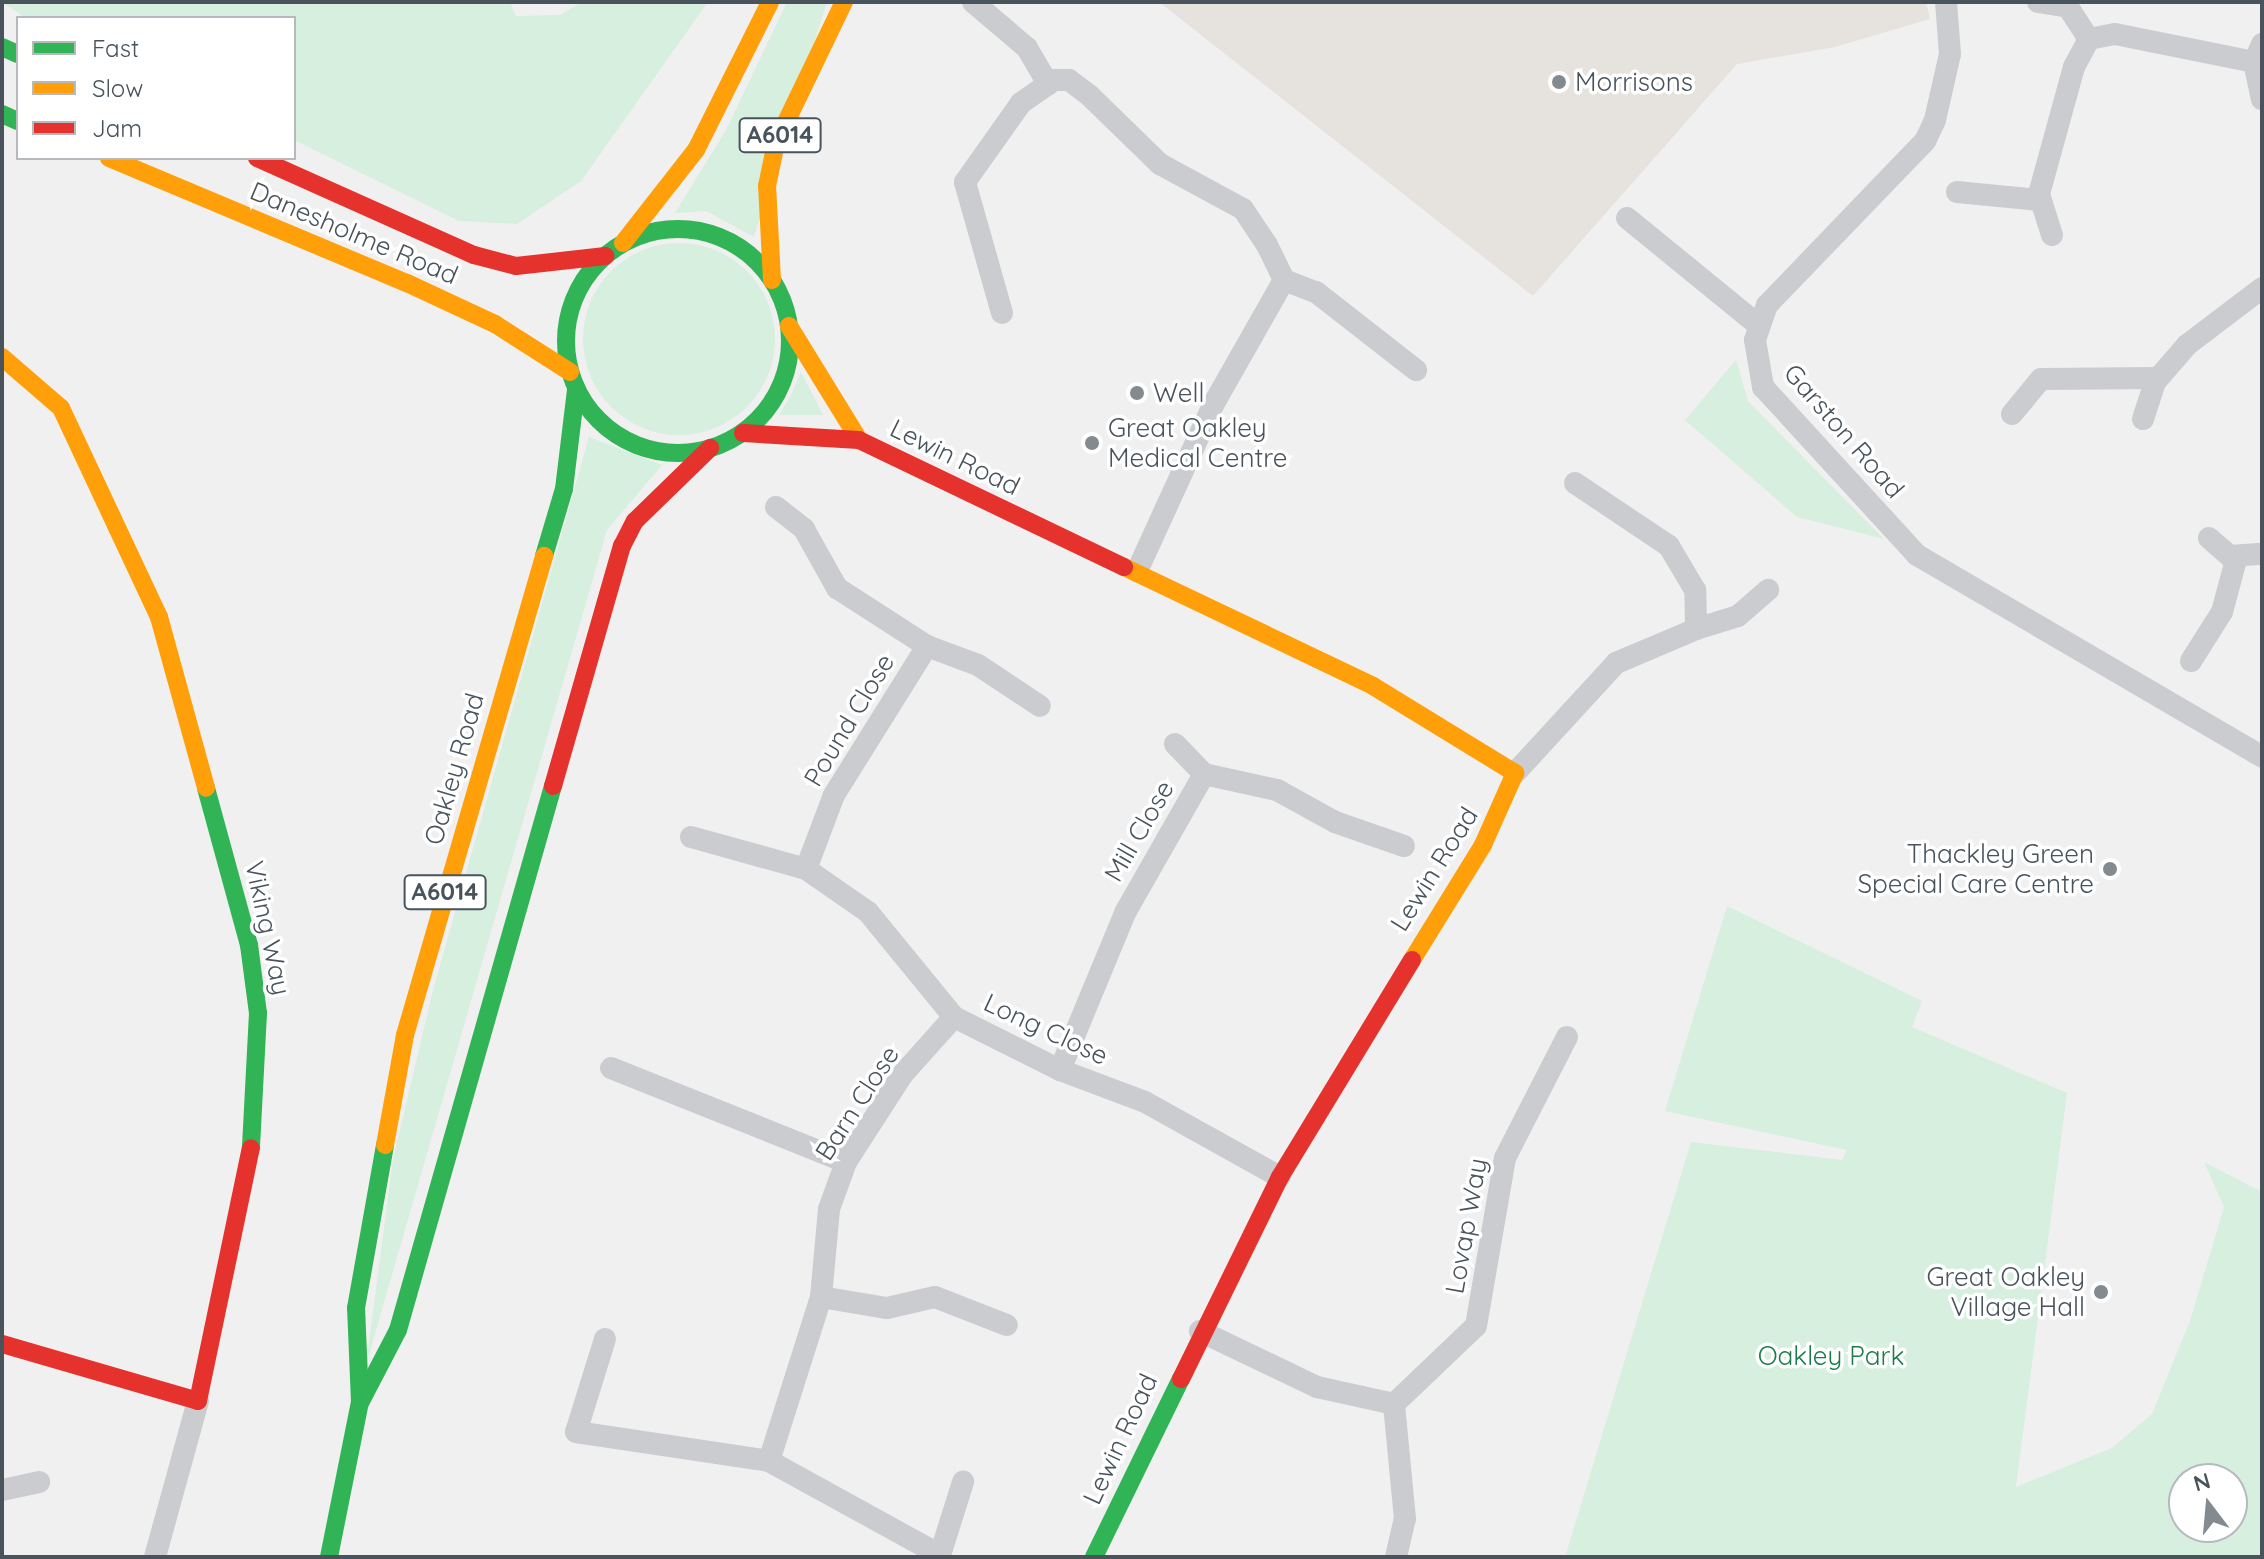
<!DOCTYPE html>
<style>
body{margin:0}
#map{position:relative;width:2264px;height:1559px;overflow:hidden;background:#f1f0f0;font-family:Quicksand,sans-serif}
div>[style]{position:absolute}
.commercial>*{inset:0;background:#e6e3de}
.green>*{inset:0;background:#d6efde}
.round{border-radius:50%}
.street>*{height:22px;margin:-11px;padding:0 11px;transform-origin:11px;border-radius:11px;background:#cacccf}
.fast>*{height:18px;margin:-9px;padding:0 9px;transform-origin:9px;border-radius:9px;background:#30b455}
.fast>.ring{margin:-9px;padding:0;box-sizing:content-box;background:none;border:18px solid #30b455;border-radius:50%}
.slow>*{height:18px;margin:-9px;padding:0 9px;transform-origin:9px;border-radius:9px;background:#ff9f0a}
.jam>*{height:18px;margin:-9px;padding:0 9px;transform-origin:9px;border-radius:9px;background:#e5322d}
.dots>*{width:22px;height:22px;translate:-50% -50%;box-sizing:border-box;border:4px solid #fff;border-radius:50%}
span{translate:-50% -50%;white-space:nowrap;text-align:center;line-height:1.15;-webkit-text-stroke:7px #fff;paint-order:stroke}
.shield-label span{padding:2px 6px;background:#fff;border:2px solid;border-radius:6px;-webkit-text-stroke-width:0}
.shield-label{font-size:24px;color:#48535c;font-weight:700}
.poi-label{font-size:26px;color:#48535c}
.left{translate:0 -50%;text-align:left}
.right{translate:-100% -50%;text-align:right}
.street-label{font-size:26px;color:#48535c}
.park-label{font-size:26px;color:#1a7c48}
.frame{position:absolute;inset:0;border:4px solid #48535c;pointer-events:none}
.legend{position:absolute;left:16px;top:16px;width:280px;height:144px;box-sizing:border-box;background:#fff;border:2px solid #b6babe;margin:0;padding:10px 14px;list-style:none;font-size:24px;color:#48535c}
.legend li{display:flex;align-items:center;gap:16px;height:40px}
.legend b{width:40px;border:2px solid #b6babe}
.north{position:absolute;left:2168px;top:1463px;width:80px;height:80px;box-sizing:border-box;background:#fff;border:2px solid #b6babe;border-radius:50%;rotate:344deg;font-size:22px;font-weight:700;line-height:32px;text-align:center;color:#48535c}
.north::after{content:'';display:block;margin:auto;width:28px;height:36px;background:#838a90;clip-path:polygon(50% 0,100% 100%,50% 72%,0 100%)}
</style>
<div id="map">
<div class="commercial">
<div style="clip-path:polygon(1159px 2px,1926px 2px,1930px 19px,1835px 47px,1737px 64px,1533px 296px)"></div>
</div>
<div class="green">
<div style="clip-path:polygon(2px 2px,510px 2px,516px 16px,560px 15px,582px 2px,708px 2px,581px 181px,517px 224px,459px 221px,294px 140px,294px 18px,26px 18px)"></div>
<div style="clip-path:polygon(787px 2px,827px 2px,754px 237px,706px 211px,675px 213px,726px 130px)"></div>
<div class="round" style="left:583px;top:243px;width:192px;height:192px"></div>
<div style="clip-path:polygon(1736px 360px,1748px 401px,1884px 539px,1797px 517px,1685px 420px)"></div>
<div style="clip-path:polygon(801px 372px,823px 415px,779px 415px,791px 395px)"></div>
<div style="clip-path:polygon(589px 437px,662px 465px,607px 530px,366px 1365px,393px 1159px,433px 990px)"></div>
<div style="clip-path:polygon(evenodd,1727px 906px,1922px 1001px,1912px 1027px,2067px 1093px,2016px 1487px,2112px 1448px,2152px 1414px,2190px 1321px,2224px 1207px,2204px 1162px,2262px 1192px,2262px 1557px,1565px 1557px,1691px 1142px,1842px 1160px,1847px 1150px,1665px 1111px,1727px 906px,2184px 1479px,2232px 1479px,2232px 1527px,2184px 1527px,2184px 1479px)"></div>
</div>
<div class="street">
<div style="left:973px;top:2px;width:71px;rotate:40.4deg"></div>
<div style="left:1027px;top:48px;width:42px;rotate:59.7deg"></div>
<div style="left:1946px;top:2px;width:52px;rotate:85.6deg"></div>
<div style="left:1950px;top:54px;width:68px;rotate:102.8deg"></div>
<div style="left:1935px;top:120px;width:23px;rotate:115deg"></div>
<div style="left:1925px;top:141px;width:228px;rotate:133.9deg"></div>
<div style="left:1767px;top:305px;width:37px;rotate:109deg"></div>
<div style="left:1755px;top:340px;width:48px;rotate:80.3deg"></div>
<div style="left:1763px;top:387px;width:228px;rotate:47.5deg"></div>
<div style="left:1917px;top:555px;width:400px;rotate:30.3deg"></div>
<div style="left:2038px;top:2px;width:30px;rotate:9deg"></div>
<div style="left:2068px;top:7px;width:38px;rotate:57deg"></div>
<div style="left:2254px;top:62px;width:38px;rotate:78deg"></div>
<div style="left:1957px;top:192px;width:82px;rotate:5.6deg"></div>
<div style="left:1627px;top:218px;width:168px;rotate:39.2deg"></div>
<div style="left:2052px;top:235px;width:43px;rotate:-107.6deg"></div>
<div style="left:2039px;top:194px;width:132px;rotate:-74.6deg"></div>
<div style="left:2074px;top:67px;width:32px;rotate:-62deg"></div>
<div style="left:2089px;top:39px;width:26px;rotate:-11deg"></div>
<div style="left:2115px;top:34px;width:142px;rotate:11.4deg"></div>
<div style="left:2254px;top:62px;width:20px;rotate:-66deg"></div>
<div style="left:1284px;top:280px;width:34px;rotate:21deg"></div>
<div style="left:1316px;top:292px;width:127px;rotate:38deg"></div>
<div style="left:1002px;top:313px;width:136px;rotate:-105.8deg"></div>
<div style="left:965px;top:182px;width:97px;rotate:-54.7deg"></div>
<div style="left:1021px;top:103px;width:40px;rotate:-34.9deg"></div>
<div style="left:1054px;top:80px;width:15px"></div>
<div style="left:1069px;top:80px;width:26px;rotate:37deg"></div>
<div style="left:1090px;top:96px;width:98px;rotate:44.2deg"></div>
<div style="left:1160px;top:164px;width:94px;rotate:28.5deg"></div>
<div style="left:1243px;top:209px;width:43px;rotate:56.3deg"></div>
<div style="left:1267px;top:245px;width:39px;rotate:64deg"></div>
<div style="left:1284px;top:280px;width:142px;rotate:119.6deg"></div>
<div style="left:1214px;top:403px;width:185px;rotate:114.6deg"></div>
<div style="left:2012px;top:414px;width:45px;rotate:-50.4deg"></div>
<div style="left:2041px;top:379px;width:117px;rotate:-0.5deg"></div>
<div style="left:2143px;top:419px;width:39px;rotate:-72deg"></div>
<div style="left:2155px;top:382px;width:49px;rotate:-49.1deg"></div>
<div style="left:2187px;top:345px;width:94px;rotate:-37.2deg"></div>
<div style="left:776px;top:507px;width:36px;rotate:38deg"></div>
<div style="left:804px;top:529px;width:68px;rotate:60.8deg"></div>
<div style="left:837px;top:588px;width:107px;rotate:32.8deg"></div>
<div style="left:2209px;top:538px;width:28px;rotate:41deg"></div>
<div style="left:2230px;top:556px;width:32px;rotate:-4deg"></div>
<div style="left:1696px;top:629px;width:44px;rotate:-17.2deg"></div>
<div style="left:1738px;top:616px;width:40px;rotate:-41deg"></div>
<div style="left:2191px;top:661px;width:58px;rotate:-57.7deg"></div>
<div style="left:2222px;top:612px;width:58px;rotate:-75deg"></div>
<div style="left:1175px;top:744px;width:42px;rotate:46deg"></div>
<div style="left:1515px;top:773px;width:149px;rotate:-47.4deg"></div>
<div style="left:1616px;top:663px;width:87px;rotate:-23deg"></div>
<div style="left:1696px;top:629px;width:39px;rotate:-91deg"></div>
<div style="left:1695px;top:590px;width:51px;rotate:-120.6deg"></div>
<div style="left:1669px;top:546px;width:113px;rotate:-146.2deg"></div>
<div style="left:691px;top:837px;width:119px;rotate:15.5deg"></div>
<div style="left:806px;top:869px;width:75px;rotate:34.7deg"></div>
<div style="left:868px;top:912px;width:136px;rotate:50.7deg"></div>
<div style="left:954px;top:1017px;width:119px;rotate:26.6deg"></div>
<div style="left:1060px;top:1070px;width:91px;rotate:20.6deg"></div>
<div style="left:1145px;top:1102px;width:154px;rotate:29.1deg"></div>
<div style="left:806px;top:869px;width:79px;rotate:-69.3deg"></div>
<div style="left:834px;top:795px;width:176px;rotate:-58deg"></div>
<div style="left:927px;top:646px;width:54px;rotate:20.4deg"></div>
<div style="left:978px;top:665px;width:74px;rotate:33.5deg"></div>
<div style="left:611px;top:1068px;width:253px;rotate:21.8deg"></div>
<div style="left:1060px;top:1070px;width:172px;rotate:-67.5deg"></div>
<div style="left:1126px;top:911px;width:158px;rotate:-60.3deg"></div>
<div style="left:1204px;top:774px;width:75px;rotate:12.4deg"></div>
<div style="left:1277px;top:790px;width:66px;rotate:28.9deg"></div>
<div style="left:1335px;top:822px;width:73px;rotate:19.2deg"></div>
<div style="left:821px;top:1297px;width:67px;rotate:9.5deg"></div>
<div style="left:887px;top:1308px;width:49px;rotate:-12.9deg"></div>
<div style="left:935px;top:1297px;width:77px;rotate:21.3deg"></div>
<div style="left:1200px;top:1331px;width:130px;rotate:25.6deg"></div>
<div style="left:1317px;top:1387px;width:79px;rotate:12.4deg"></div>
<div style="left:605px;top:1339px;width:97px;rotate:107.3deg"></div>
<div style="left:576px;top:1432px;width:195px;rotate:8.5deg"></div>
<div style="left:769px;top:1461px;width:195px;rotate:28.8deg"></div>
<div style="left:940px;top:1555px;width:77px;rotate:-72.5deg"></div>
<div style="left:769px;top:1461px;width:172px;rotate:-72.4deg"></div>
<div style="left:821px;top:1297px;width:88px;rotate:-84.8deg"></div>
<div style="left:829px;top:1209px;width:50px;rotate:-70.1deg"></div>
<div style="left:846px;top:1162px;width:103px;rotate:-57.2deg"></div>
<div style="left:902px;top:1075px;width:78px;rotate:-48.1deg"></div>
<div style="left:2px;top:1490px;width:38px;rotate:-12deg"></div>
<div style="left:155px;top:1557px;width:162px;rotate:-74.6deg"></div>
<div style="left:1396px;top:1557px;width:39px;rotate:-77deg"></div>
<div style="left:1405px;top:1519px;width:116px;rotate:-95.5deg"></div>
<div style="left:1394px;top:1404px;width:113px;rotate:-43.6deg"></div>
<div style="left:1476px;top:1326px;width:170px;rotate:-80.2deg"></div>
<div style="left:1505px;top:1158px;width:136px;rotate:-62.9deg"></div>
</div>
<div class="fast">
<div style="left:2px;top:47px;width:17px;rotate:24deg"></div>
<div style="left:2px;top:114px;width:17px;rotate:24deg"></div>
<div class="ring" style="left:566px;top:229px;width:206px;height:206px"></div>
<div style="left:544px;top:556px;width:70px;rotate:-73.4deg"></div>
<div style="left:564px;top:489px;width:100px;rotate:-83.1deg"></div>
<div style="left:206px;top:788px;width:163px;rotate:74.7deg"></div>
<div style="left:249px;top:945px;width:69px;rotate:82.5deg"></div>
<div style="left:258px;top:1013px;width:135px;rotate:93deg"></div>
<div style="left:361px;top:1401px;width:80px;rotate:-62.5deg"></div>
<div style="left:398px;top:1330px;width:566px;rotate:-74.1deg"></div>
<div style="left:329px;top:1557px;width:158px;rotate:-78.7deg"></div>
<div style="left:360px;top:1402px;width:94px;rotate:-92.4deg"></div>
<div style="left:356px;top:1308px;width:166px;rotate:-79.9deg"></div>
<div style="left:1094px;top:1557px;width:198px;rotate:-64deg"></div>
</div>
<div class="slow">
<div style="left:109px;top:158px;width:323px;rotate:22.8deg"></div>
<div style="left:407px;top:283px;width:97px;rotate:25deg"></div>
<div style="left:495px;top:324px;width:89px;rotate:32.6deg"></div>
<div style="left:623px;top:243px;width:118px;rotate:-51.9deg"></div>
<div style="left:696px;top:150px;width:165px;rotate:-63.4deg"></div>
<div style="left:772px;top:280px;width:94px;rotate:-93deg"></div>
<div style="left:767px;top:186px;width:44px;rotate:-78.2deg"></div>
<div style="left:776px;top:143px;width:157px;rotate:-64.3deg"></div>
<div style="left:789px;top:326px;width:134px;rotate:58.4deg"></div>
<div style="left:2px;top:357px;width:78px;rotate:40.8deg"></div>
<div style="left:61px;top:408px;width:231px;rotate:64.9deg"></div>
<div style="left:159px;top:617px;width:177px;rotate:74.6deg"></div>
<div style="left:1124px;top:567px;width:276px;rotate:25.5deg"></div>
<div style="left:1373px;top:686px;width:167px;rotate:31.5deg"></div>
<div style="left:1515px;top:773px;width:79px;rotate:114deg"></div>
<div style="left:1483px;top:845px;width:135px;rotate:121.7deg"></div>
<div style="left:385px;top:1145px;width:112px;rotate:-79.7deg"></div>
<div style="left:405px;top:1035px;width:499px;rotate:-73.8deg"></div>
</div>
<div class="jam">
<div style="left:257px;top:158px;width:238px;rotate:24.1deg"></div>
<div style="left:474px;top:255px;width:43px;rotate:14.7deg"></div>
<div style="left:516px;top:266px;width:90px;rotate:-6.4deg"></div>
<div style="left:743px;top:433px;width:116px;rotate:3.5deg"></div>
<div style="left:859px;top:440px;width:294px;rotate:25.6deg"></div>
<div style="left:553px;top:786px;width:250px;rotate:-74deg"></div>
<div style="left:622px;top:546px;width:28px;rotate:-63deg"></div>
<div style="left:635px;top:521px;width:105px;rotate:-44.2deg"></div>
<div style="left:2px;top:1344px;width:204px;rotate:16.2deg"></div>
<div style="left:198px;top:1401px;width:258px;rotate:-78.2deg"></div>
<div style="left:1181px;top:1379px;width:225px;rotate:-63.9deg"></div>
<div style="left:1280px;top:1177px;width:254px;rotate:-58.7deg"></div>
</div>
<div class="dots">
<div style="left:1559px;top:82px;background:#838a90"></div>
<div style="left:1137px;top:393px;background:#838a90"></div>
<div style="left:1092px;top:443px;background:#838a90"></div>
<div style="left:2110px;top:869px;background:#838a90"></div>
<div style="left:2101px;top:1292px;background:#838a90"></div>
</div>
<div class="shield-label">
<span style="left:780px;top:135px">A6014</span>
<span style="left:445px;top:892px">A6014</span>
</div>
<div class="poi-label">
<span class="left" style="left:1575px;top:82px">Morrisons</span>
<span class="left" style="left:1153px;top:393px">Well</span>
<span class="left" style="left:1108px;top:443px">Great Oakley<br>Medical Centre</span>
<span class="right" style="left:2094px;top:869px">Thackley Green<br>Special Care Centre</span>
<span class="right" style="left:2085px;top:1292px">Great Oakley<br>Village Hall</span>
</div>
<div class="street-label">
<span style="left:354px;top:233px;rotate:23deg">Danesholme Road</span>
<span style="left:1844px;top:431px;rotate:49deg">Garston Road</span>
<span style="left:955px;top:457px;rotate:26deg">Lewin Road</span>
<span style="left:849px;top:720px;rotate:-59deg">Pound Close</span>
<span style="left:454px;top:769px;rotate:-74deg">Oakley Road</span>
<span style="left:1139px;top:831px;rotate:-60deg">Mill Close</span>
<span style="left:1434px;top:869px;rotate:-58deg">Lewin Road</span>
<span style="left:268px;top:928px;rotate:78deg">Viking Way</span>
<span style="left:1046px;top:1029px;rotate:25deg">Long Close</span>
<span style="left:857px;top:1103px;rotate:-57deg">Barn Close</span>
<span style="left:1466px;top:1226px;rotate:-80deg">Lovap Way</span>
<span style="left:1120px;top:1439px;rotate:-65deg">Lewin Road</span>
</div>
<div class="park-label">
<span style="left:1831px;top:1356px">Oakley Park</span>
</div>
<div class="frame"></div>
<ul class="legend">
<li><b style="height:10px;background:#30b455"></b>Fast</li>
<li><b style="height:10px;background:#ff9f0a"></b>Slow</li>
<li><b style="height:10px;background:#e5322d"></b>Jam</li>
</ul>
<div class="north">N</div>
</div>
